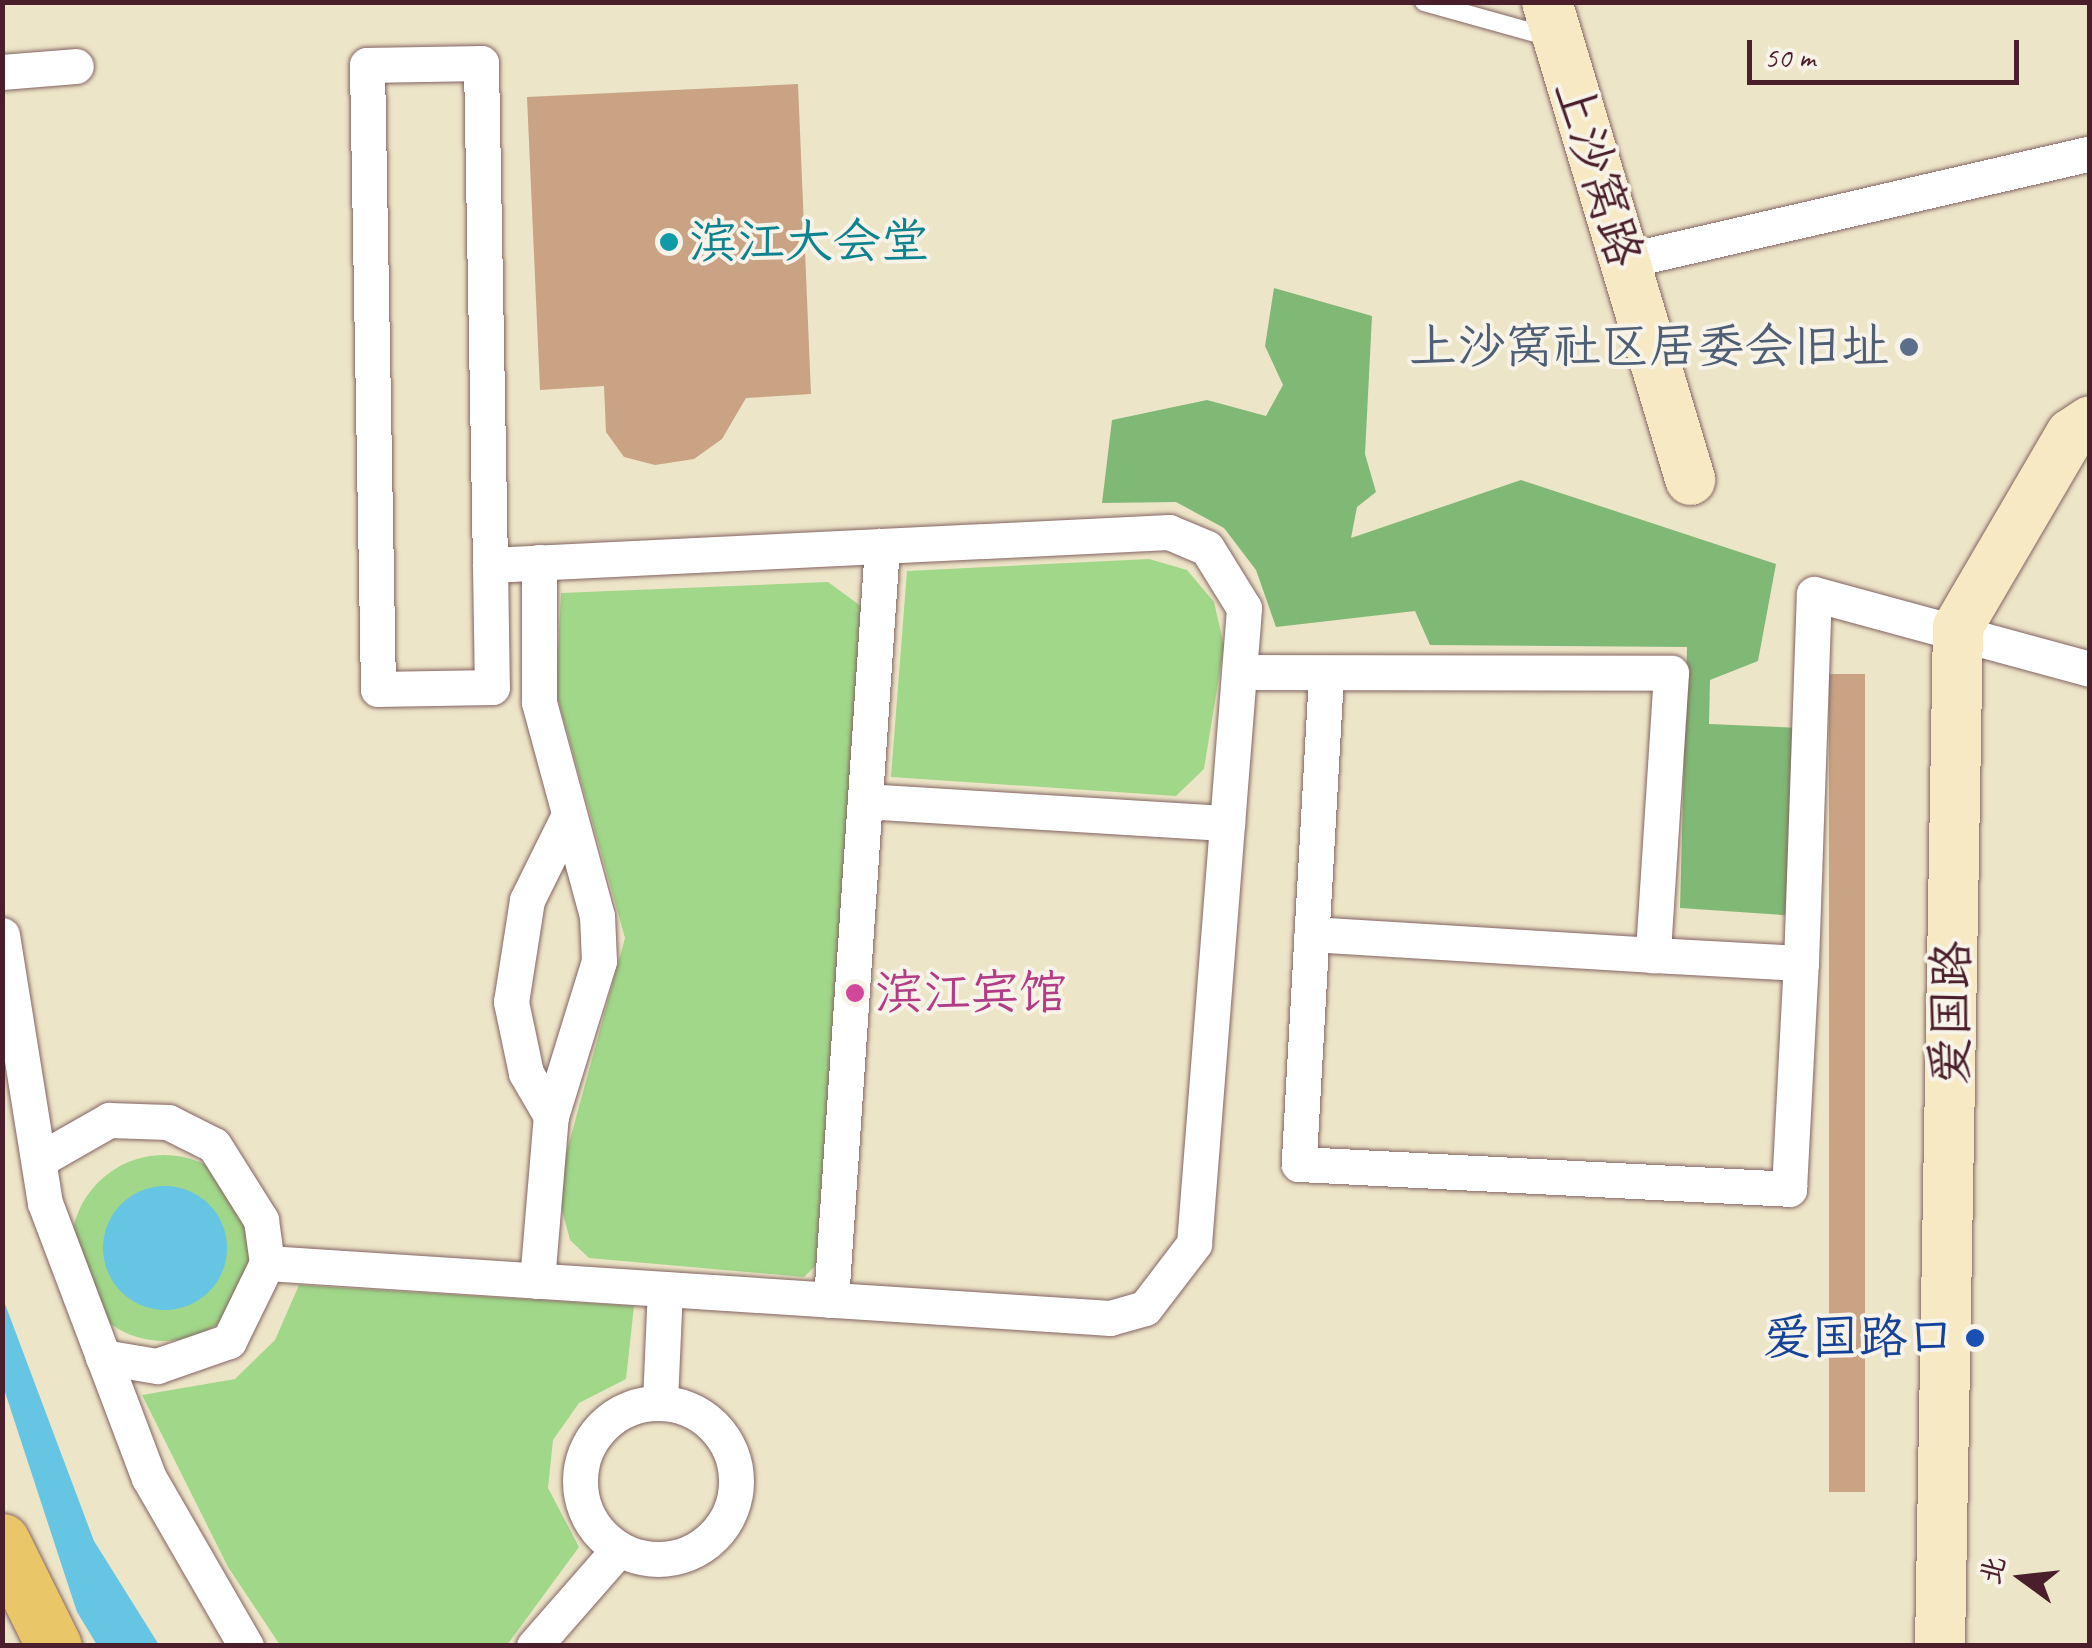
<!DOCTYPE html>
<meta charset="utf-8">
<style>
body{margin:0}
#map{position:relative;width:2092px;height:1648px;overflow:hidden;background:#ede5c8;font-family:Caveat,"LXGW WenKai TC",sans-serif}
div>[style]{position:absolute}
.green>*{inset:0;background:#a0d789}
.round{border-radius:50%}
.forest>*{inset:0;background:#80b875}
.water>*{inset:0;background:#65c5e3}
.pier>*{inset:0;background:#ede5c8}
.building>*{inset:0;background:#c9a384;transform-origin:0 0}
.roads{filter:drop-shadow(0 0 2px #836462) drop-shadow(0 0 2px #836462)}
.lane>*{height:18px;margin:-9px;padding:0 9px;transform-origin:9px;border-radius:9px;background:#fff}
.street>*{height:35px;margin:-17.5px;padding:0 17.5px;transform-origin:17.5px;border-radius:17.5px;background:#fff}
.street>.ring{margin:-17.5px;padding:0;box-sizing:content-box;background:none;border:35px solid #fff;border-radius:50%}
.secondary>*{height:50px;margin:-25px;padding:0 25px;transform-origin:25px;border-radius:25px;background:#f6e9c3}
.primary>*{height:55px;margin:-27.5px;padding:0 27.5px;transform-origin:27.5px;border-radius:27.5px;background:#e9c769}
.dots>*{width:28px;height:28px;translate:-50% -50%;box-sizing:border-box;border:5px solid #f7f3e8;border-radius:50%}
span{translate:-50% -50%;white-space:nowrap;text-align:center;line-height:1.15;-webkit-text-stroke:8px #f7f3e8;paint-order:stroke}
.street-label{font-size:48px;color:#4a1f2b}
.culture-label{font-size:48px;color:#0d838f}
.left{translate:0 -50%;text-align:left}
.service-label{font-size:48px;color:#4e5e75}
.right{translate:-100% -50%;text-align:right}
.hotel-label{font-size:48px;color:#b23c85}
.transit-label{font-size:48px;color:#164399}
.frame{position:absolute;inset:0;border:5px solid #4a1f2b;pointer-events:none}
.north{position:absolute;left:1972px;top:1528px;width:100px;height:100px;-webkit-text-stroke:8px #f7f3e8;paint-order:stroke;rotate:285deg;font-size:28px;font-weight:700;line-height:40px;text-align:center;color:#4a1f2b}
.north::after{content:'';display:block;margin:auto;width:35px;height:45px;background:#4a1f2b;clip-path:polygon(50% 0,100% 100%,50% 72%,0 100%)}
.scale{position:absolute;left:1747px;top:40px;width:272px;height:45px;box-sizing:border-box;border:5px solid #4a1f2b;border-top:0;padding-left:12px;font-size:30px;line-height:35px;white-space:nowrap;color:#4a1f2b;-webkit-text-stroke:8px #f7f3e8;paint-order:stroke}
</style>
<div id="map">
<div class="green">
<div style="clip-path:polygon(1149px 559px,1187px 570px,1214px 602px,1224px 646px,1204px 769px,1176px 796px,891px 777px,907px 571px)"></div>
<div style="clip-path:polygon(828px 582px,862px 607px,816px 1265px,804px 1277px,589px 1258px,570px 1240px,561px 1206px,565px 1158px,625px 938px,556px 692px,561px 593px)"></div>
<div class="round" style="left:71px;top:1155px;width:186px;height:186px"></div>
<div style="clip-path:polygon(299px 1285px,634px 1306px,626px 1379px,579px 1403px,553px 1440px,548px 1488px,579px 1547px,507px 1645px,280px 1645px,228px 1567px,142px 1395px,235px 1379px,275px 1340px)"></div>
</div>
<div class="forest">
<div style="clip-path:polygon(1274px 288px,1372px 316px,1365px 454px,1376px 492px,1357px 507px,1351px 538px,1521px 480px,1776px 564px,1758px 661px,1710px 680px,1709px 724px,1802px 728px,1797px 916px,1680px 908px,1687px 647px,1430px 645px,1415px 611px,1276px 627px,1256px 570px,1224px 528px,1176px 502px,1102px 503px,1112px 420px,1207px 400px,1266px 416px,1283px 385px,1265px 346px)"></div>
</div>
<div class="water">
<div class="round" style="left:103px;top:1186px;width:124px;height:124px"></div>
<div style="clip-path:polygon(2px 1296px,94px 1541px,159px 1645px,3px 1645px)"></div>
</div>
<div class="pier">
<div style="clip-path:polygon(3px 1386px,77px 1612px,97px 1645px,2px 1645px)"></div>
</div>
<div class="building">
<div style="clip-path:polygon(798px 84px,811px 394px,746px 398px,722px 439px,694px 459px,655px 465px,624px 457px,606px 432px,604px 386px,540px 390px,527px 97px)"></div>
<div style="left:1829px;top:674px;width:36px;height:818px"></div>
</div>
<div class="roads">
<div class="lane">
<div style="left:1424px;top:2px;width:130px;rotate:15.6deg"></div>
</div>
<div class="street">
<div style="left:2px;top:72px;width:74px;rotate:-4.6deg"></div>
<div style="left:1624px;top:261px;width:478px;rotate:-13deg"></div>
<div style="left:1240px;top:672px;width:431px;rotate:0.1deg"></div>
<div style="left:1671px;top:673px;width:283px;rotate:93.7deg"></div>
<div style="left:1653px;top:955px;width:342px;rotate:-176.5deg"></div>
<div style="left:1326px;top:675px;width:490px;rotate:93.2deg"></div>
<div style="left:1299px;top:1164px;width:491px;rotate:2.9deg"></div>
<div style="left:1789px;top:1189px;width:226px;rotate:-87deg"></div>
<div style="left:1801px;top:963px;width:148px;rotate:-176.9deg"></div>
<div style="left:865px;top:801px;width:363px;rotate:3.5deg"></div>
<div style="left:2px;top:935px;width:271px;rotate:80.9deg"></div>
<div style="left:45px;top:1203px;width:294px;rotate:69.3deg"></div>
<div style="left:149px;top:1478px;width:194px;rotate:60deg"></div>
<div style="left:1801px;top:963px;width:369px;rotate:-88deg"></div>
<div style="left:1814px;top:594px;width:286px;rotate:15.2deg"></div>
<div style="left:551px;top:1116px;width:50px;rotate:-120.2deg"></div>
<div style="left:526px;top:1073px;width:73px;rotate:-101.9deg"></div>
<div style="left:511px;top:1002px;width:103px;rotate:-81.1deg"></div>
<div style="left:527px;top:900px;width:93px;rotate:-63.7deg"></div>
<div style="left:39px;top:1160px;width:81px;rotate:-29.7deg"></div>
<div style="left:109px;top:1120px;width:59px;rotate:1.9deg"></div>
<div style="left:168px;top:1122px;width:51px;rotate:26.6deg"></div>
<div style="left:214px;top:1145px;width:89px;rotate:57.9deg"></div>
<div style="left:261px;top:1220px;width:43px;rotate:82.1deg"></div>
<div style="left:267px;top:1263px;width:87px;rotate:116deg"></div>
<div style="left:229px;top:1341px;width:76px;rotate:160.9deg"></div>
<div style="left:157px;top:1366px;width:55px;rotate:-170.5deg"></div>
<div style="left:267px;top:1263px;width:845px;rotate:3.73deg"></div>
<div style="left:1110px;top:1318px;width:36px;rotate:-16deg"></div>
<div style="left:1145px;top:1308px;width:81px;rotate:-52.6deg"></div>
<div style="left:1194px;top:1244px;width:638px;rotate:-85.5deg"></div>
<div style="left:1244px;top:608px;width:70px;rotate:-121.7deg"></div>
<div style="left:1207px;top:548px;width:41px;rotate:-157.2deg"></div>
<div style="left:1169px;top:532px;width:680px;rotate:177.22deg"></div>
<div style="left:490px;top:565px;width:122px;rotate:89.1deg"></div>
<div style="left:492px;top:687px;width:114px;rotate:179deg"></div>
<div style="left:378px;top:689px;width:624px;rotate:-91.01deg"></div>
<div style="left:367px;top:65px;width:114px;rotate:-1deg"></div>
<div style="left:481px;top:63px;width:502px;rotate:88.97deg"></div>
<div style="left:537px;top:1281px;width:166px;rotate:-85.2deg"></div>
<div style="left:551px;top:1116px;width:162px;rotate:-72.8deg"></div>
<div style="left:599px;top:961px;width:45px;rotate:-92.5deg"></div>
<div style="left:597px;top:916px;width:222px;rotate:-105.2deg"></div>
<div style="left:539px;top:702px;width:140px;rotate:-90deg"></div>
<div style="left:831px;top:1300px;width:756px;rotate:-86.13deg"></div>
<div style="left:660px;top:1402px;width:113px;rotate:-87.5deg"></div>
<div class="ring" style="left:580px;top:1403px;width:121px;height:121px"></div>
<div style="left:534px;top:1646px;width:129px;rotate:-48.8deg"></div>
</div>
<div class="secondary">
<div style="left:1547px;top:2px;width:499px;rotate:73.3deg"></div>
<div style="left:1940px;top:1646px;width:1019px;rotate:-88.99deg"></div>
<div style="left:1958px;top:627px;width:224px;rotate:-59.7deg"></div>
<div style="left:2071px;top:434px;width:23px;rotate:-34deg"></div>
</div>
<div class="primary">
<div style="left:2px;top:1541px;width:117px;rotate:63.7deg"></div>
</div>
</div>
<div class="dots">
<div style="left:669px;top:242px;background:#0f9aa8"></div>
<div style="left:1909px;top:347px;background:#5c6f8a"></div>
<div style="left:855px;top:993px;background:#d1479c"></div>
<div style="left:1975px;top:1338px;background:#1a4fb4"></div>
</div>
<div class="street-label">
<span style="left:1598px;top:173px;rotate:73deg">上沙窝路</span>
<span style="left:1951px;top:1013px;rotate:-89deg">爱国路</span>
</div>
<div class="culture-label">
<span class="left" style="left:689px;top:242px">滨江大会堂</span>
</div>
<div class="service-label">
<span class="right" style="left:1889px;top:347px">上沙窝社区居委会旧址</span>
</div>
<div class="hotel-label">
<span class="left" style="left:875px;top:993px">滨江宾馆</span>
</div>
<div class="transit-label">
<span class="right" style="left:1955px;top:1338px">爱国路口</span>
</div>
<div class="frame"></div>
<div class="north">北</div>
<div class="scale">50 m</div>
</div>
